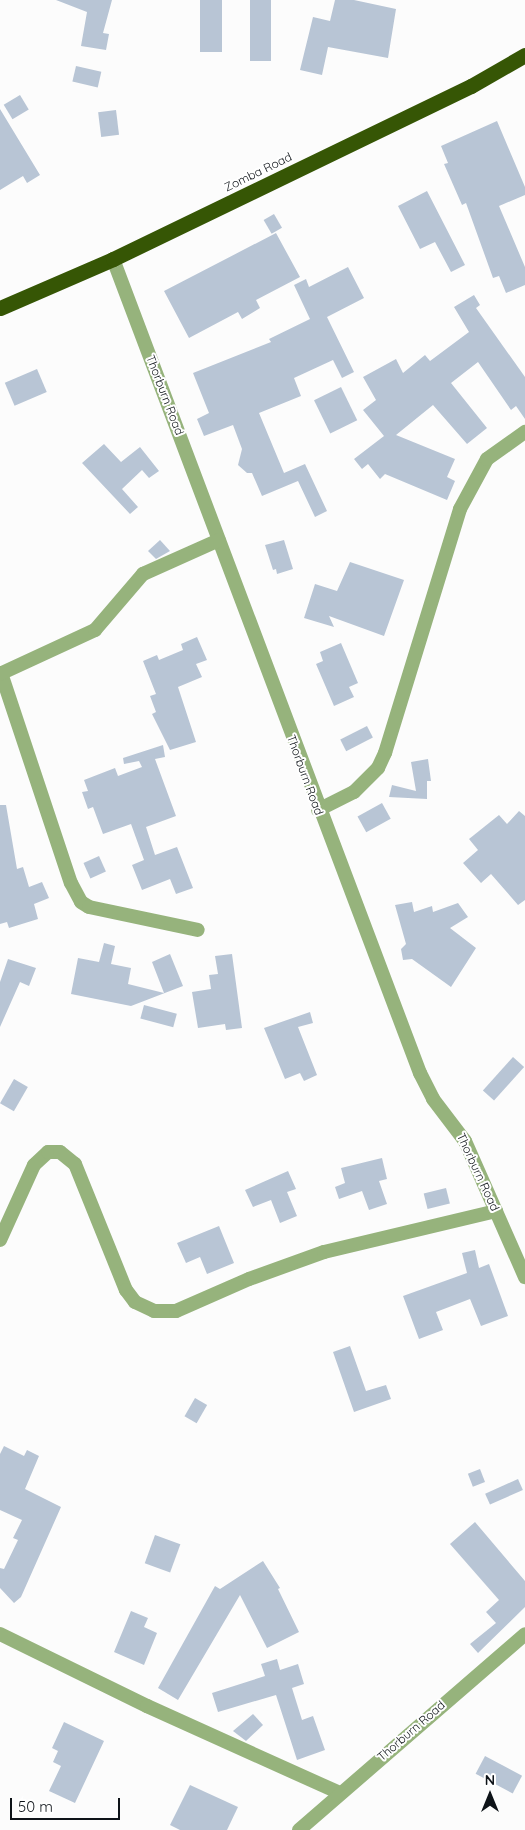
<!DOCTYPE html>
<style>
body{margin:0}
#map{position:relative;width:525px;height:1830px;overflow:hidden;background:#fcfcfc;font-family:Quicksand,sans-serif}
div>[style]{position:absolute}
.building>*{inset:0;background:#b8c5d5;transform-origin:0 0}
.street>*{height:14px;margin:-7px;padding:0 7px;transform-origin:7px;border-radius:7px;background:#96b37c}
.highway>*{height:15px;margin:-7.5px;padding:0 7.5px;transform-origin:7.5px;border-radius:7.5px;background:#365605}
span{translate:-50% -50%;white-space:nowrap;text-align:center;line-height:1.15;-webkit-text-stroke:4px #fff;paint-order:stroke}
.street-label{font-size:12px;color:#0e1318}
.north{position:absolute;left:465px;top:1770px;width:50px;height:50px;-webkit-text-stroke:4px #fff;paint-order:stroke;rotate:0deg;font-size:14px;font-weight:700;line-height:20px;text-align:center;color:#0e1318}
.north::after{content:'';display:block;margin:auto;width:18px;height:22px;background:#0e1318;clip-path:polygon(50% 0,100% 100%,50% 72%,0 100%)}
.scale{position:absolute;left:10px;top:1798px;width:110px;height:22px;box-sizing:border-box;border:2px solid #0e1318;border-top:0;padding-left:6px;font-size:15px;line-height:18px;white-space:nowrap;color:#0e1318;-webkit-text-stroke:4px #fff;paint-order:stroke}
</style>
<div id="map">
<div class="building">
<div style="clip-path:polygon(56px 0,112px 0,103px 33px,109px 34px,106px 50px,81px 46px,87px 12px)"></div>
<div style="left:200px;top:0;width:22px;height:52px"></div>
<div style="left:250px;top:0;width:21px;height:61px"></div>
<div style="clip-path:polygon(335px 0,354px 0,396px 9px,388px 58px,328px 47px,322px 75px,300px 70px,313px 17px,330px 21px)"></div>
<div style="left:76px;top:66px;width:26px;height:16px;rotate:13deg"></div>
<div style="left:20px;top:95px;width:17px;height:19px;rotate:59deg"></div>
<div style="clip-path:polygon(0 109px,40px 175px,27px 183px,23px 176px,0 190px)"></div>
<div style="left:116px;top:110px;width:25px;height:18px;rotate:83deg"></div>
<div style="clip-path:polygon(497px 121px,525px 187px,525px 195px,499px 206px,525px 267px,525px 285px,506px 293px,499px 276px,493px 278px,466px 203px,462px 205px,444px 164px,448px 163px,441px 146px)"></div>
<div style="clip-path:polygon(427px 191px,465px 265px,451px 272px,435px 242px,420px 249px,398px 206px)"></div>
<div style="left:274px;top:214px;width:16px;height:12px;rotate:60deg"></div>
<div style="clip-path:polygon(276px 233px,300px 277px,256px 300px,260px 308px,242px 319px,238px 312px,189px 338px,164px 291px)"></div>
<div style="clip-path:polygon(348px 267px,364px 298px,327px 317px,354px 372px,342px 378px,333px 360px,294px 378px,301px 396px,259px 413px,284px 473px,305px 464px,327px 511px,315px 517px,298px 481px,262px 496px,252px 473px,247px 473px,238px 465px,242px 449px,233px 425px,204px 436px,197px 419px,209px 413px,193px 373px,271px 342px,269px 339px,310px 319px,294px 285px,306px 279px,309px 287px)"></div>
<div style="clip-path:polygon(474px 295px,480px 305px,476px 308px,525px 377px,525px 419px,516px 406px,511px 410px,478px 362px,451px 383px,487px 428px,467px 444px,433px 405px,396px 435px,455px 459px,447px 477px,455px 481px,447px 500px,385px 474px,380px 479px,368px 464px,362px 469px,354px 459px,384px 436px,363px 410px,376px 400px,363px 377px,396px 359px,403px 373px,425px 355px,430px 361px,469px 332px,454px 307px)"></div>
<div style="left:37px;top:369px;width:25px;height:35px;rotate:67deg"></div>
<div style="left:341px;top:387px;width:37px;height:30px;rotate:64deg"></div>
<div style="clip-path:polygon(104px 444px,121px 462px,140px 447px,159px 471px,149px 478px,142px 470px,122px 489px,138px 507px,130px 514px,82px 463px)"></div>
<div style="clip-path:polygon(160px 540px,170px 551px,156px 559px,148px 551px)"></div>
<div style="clip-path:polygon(284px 540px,293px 569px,277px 574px,276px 569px,273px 570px,265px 545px)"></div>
<div style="clip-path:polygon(350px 562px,404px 580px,384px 636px,329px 616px,334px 627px,304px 618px,315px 584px,337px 591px)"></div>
<div style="clip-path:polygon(197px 637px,207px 660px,196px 664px,202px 677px,178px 687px,196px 742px,170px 750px,152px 714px,156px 712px,150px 696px,156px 694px,143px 661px,157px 655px,159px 660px,183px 650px,181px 644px)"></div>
<div style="clip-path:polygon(341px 643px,358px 683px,349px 687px,354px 697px,334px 706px,316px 664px,323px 661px,320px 652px)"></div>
<div style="left:367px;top:726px;width:13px;height:30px;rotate:63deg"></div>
<div style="clip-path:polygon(163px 745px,165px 757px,155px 759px,176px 816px,146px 827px,155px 855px,177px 847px,193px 888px,176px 894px,170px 879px,142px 890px,132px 865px,144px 860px,131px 824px,103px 834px,93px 807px,88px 809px,82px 792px,88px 791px,84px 780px,115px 768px,118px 776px,142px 767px,139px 761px,124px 764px,123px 758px)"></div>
<div style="clip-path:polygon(428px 759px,431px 781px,427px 781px,427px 799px,389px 797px,392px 785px,416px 791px,411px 762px)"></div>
<div style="left:382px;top:803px;width:18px;height:28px;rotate:61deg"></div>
<div style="clip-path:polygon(0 805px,6px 805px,17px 869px,23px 867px,29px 887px,42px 882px,49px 898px,34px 904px,38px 919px,9px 928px,7px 922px,0 924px)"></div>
<div style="clip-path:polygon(519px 811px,525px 816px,525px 900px,518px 905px,491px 874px,481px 883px,463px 863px,478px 850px,469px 839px,499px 815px,507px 824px)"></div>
<div style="left:99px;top:856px;width:17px;height:17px;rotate:66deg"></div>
<div style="clip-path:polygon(412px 902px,414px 912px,432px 906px,433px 912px,458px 903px,468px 917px,450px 928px,476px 948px,451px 987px,412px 959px,403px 960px,401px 949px,406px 944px,395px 905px)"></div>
<div style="clip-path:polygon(104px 943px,115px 946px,111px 964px,131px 968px,128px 984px,164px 993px,152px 962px,170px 954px,183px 986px,131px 1006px,71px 994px,78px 958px,99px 962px)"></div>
<div style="clip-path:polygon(232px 954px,242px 1028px,226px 1030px,225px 1024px,198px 1028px,192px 992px,211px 989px,209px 975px,218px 974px,215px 956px)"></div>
<div style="clip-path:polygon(8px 959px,36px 968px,29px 986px,20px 982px,0 1027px,0 982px)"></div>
<div style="left:144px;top:1005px;width:34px;height:14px;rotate:15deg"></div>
<div style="clip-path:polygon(310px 1012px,313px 1023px,298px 1027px,317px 1075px,304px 1081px,300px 1073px,285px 1079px,264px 1028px)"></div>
<div style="left:513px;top:1057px;width:15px;height:45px;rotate:42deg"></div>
<div style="left:14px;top:1079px;width:16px;height:28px;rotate:30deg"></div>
<div style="clip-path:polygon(382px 1158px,387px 1179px,379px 1181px,387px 1204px,369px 1210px,362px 1191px,339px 1199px,335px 1187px,345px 1183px,341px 1168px)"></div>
<div style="clip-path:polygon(288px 1171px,296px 1189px,287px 1192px,297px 1216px,280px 1223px,271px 1200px,253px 1207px,245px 1190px)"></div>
<div style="left:446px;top:1188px;width:16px;height:23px;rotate:76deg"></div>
<div style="clip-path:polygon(219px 1226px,234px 1263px,207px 1274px,200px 1257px,186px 1263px,177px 1243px)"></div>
<div style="clip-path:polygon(475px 1250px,479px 1268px,489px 1264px,508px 1316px,481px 1326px,470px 1299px,436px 1312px,443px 1330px,419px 1339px,403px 1296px,467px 1273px,462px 1253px)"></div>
<div style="clip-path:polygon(350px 1346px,366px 1391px,386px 1385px,391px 1399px,354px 1412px,333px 1352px)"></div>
<div style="left:195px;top:1398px;width:14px;height:21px;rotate:30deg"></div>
<div style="clip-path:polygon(4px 1446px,24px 1456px,27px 1450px,39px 1456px,25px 1489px,61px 1507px,21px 1597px,14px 1603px,0 1588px,0 1568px,4px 1569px,18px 1540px,13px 1538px,22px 1520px,0 1510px,0 1454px)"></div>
<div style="left:480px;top:1469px;width:14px;height:13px;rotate:69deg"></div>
<div style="left:518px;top:1479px;width:12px;height:36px;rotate:66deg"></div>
<div style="clip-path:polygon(475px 1522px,525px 1581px,525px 1607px,478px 1653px,470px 1644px,496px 1623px,486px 1612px,499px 1600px,450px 1544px)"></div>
<div style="left:155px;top:1535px;width:27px;height:30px;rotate:20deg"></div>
<div style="clip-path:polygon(263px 1561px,280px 1588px,278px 1589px,299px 1632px,267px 1648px,240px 1595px,178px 1700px,158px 1688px,215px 1586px,220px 1589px)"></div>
<div style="clip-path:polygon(131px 1611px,148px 1618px,144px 1627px,157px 1633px,144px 1665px,114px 1652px)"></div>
<div style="clip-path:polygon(277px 1659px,280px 1670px,298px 1664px,304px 1684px,292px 1688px,302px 1720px,313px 1716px,325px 1750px,297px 1760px,276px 1695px,218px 1712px,212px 1693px,265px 1676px,261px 1664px)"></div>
<div style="clip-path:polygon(253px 1714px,263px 1725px,246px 1741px,233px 1731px)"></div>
<div style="clip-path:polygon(64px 1722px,104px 1741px,75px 1803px,49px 1791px,61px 1766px,53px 1762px,58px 1751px,52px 1748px)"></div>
<div style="left:485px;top:1756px;width:42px;height:20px;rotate:28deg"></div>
<div style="clip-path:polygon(190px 1785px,238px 1807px,227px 1830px,180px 1830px,170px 1825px)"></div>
</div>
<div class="street">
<div style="left:113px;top:259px;width:870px;rotate:69.34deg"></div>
<div style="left:420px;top:1073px;width:29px;rotate:63deg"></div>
<div style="left:433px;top:1099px;width:53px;rotate:52.7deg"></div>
<div style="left:465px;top:1141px;width:149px;rotate:66.2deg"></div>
<div style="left:1px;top:673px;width:221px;rotate:71.6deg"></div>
<div style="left:71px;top:883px;width:21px;rotate:62deg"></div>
<div style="left:81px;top:902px;width:9px;rotate:32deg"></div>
<div style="left:89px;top:907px;width:111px;rotate:11.9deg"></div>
<div style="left:0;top:674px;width:105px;rotate:-24.9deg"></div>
<div style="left:95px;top:630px;width:74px;rotate:-49.4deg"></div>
<div style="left:143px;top:574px;width:83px;rotate:-24.1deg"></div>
<div style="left:318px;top:810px;width:40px;rotate:-26.6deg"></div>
<div style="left:354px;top:792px;width:34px;rotate:-45deg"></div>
<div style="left:378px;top:768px;width:17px;rotate:-65deg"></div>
<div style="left:385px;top:753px;width:255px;rotate:-72.9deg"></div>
<div style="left:460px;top:509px;width:57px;rotate:-61.6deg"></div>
<div style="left:487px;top:459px;width:47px;rotate:-35.4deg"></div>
<div style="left:0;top:1240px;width:82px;rotate:-65.6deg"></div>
<div style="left:34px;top:1165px;width:19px;rotate:-43deg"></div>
<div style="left:48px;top:1152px;width:12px"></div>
<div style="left:60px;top:1152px;width:19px;rotate:39deg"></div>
<div style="left:75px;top:1164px;width:136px;rotate:68deg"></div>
<div style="left:126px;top:1290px;width:15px;rotate:53deg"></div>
<div style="left:135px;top:1302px;width:21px;rotate:25deg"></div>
<div style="left:154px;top:1311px;width:22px"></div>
<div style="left:176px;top:1311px;width:80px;rotate:-23.7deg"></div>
<div style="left:249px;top:1279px;width:80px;rotate:-19.8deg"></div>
<div style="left:324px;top:1252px;width:177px;rotate:-13.4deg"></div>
<div style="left:0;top:1634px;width:164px;rotate:26.1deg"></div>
<div style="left:147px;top:1706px;width:212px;rotate:24.3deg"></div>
<div style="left:299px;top:1830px;width:299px;rotate:-40.9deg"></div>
</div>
<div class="highway">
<div style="left:0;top:308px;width:123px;rotate:-23.4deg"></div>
<div style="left:113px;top:259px;width:398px;rotate:-25.8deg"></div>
<div style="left:471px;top:86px;width:62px;rotate:-29.9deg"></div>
</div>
<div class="street-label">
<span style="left:258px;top:172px;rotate:-26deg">Zomba Road</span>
<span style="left:165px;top:395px;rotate:69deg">Thorburn Road</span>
<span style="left:305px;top:775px;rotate:70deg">Thorburn Road</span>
<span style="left:478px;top:1172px;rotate:65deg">Thorburn Road</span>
<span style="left:411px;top:1731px;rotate:-41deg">Thorburn Road</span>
</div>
<div class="north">N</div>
<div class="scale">50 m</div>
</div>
